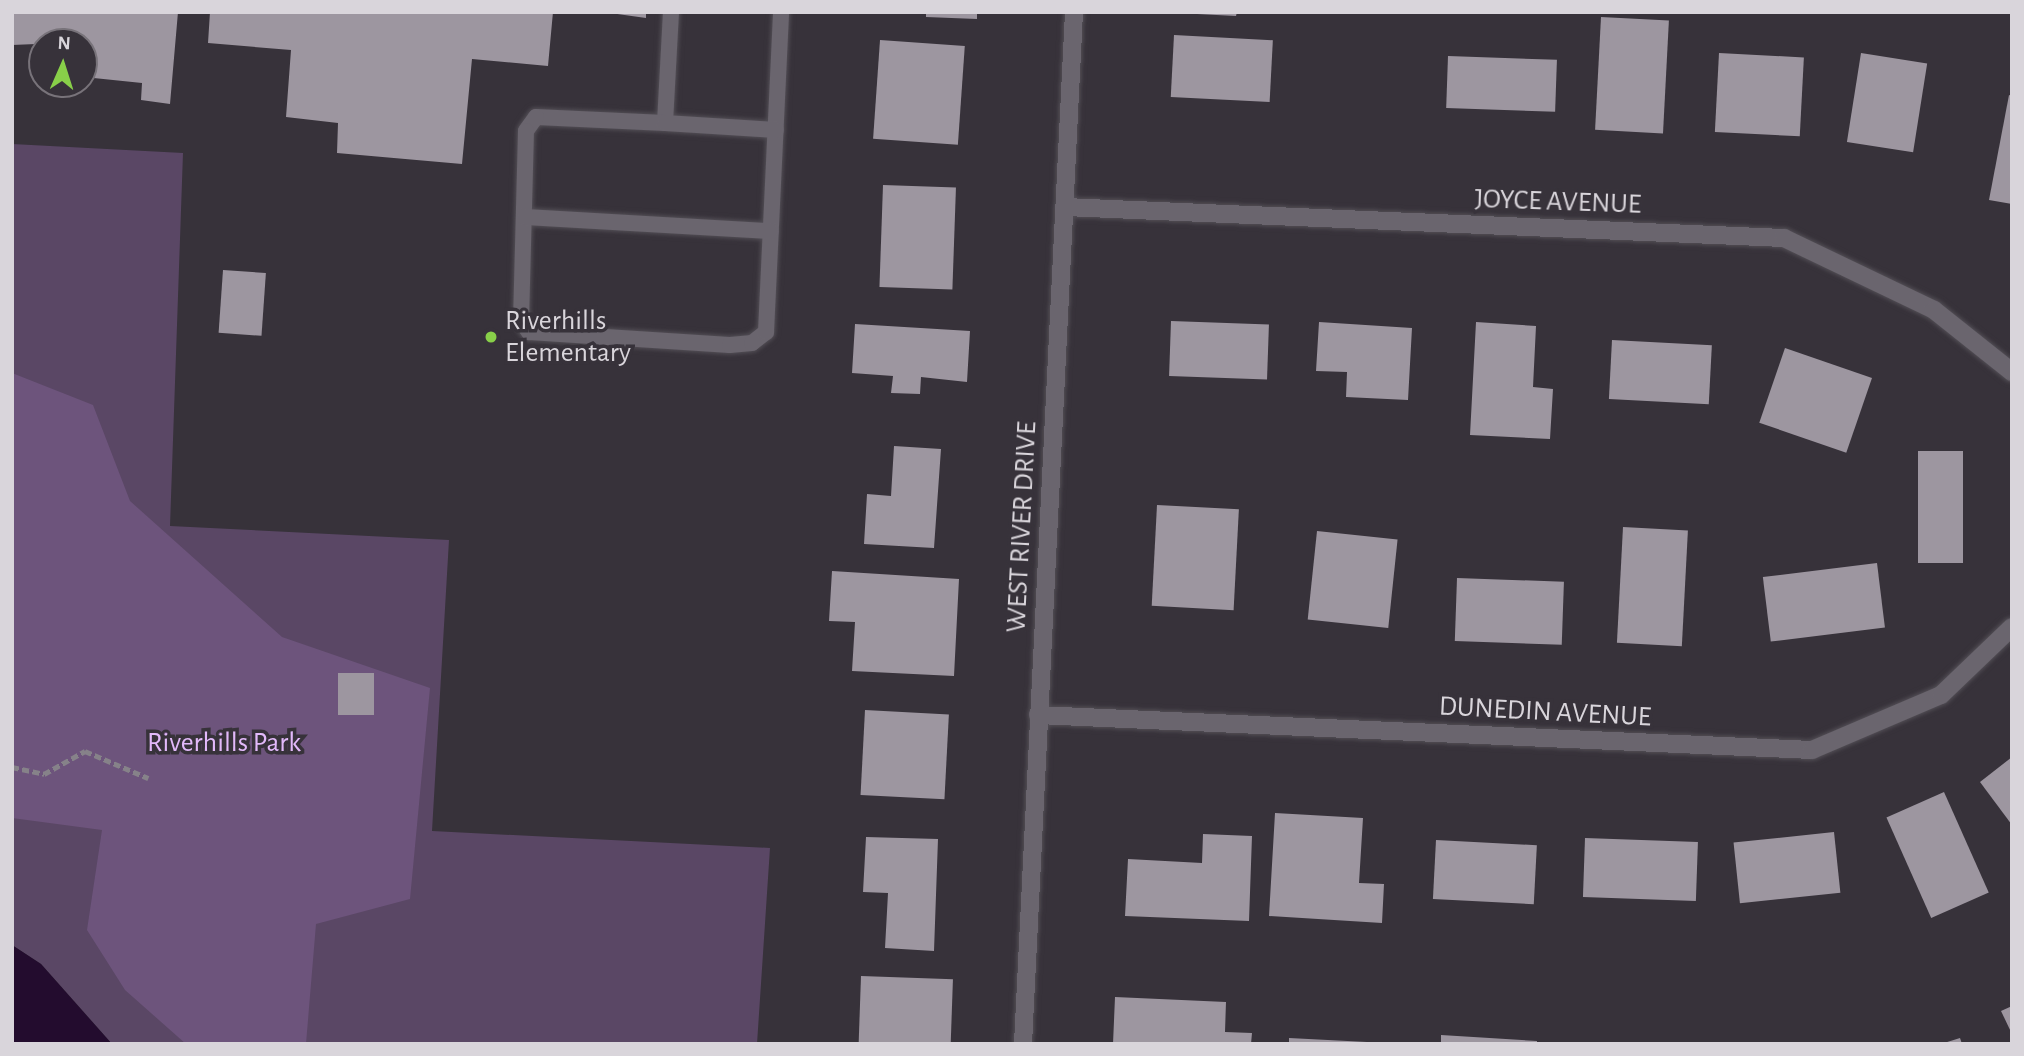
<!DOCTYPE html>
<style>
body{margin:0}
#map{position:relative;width:2024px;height:1056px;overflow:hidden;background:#37323a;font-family:"Alegreya Sans",sans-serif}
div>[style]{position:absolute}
.green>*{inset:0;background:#5a4765}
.forest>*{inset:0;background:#6d547c}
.water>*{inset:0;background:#230c2e}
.building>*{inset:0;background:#9d96a0;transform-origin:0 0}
.path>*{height:4.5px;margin-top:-2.25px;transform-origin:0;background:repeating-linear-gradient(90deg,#868289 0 7px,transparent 0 10.5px)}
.roads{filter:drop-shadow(0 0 2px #524e55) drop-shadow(0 0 2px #524e55)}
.service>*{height:16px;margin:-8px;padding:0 8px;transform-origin:8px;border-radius:8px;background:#6a656e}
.minor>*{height:18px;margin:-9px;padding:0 9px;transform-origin:9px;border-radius:9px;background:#6a656e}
.dots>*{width:19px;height:19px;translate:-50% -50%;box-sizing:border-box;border:4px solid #37323a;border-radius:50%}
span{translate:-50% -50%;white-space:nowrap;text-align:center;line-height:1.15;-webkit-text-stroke:7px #37323a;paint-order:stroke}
.street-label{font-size:28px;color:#d9d5db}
.poi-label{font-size:28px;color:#d9d5db}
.left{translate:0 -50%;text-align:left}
.park-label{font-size:28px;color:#e2b9fa}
.frame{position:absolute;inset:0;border:14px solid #d9d5db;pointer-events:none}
.north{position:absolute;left:28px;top:28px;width:70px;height:70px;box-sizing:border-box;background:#37323a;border:2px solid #78737a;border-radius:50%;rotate:3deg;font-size:19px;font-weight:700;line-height:28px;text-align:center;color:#d9d5db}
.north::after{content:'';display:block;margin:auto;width:24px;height:32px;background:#88cf49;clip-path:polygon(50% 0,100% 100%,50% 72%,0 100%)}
</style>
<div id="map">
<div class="green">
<div style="clip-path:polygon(12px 144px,183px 153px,170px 526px,449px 540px,432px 831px,770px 848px,757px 1044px,112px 1044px,41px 964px,12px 945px)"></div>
</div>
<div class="forest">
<div style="clip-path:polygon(12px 373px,93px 405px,130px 501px,282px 637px,430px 688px,410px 899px,316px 924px,306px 1044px,186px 1044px,125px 990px,87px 930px,102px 830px,12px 818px)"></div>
</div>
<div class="water">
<div style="clip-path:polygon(12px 945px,41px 964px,112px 1044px,12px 1044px)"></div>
</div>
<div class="building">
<div style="clip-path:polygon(12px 12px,178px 12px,170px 104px,141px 100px,142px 83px,84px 77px,84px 42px,12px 45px)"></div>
<div style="clip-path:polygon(210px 12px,553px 12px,548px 66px,472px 59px,462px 164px,337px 153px,338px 123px,286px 117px,291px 50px,208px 43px)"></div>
<div style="clip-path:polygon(603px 12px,646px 12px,646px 18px)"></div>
<div style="clip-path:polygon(926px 12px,977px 12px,977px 19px,926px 17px)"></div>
<div style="clip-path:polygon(1197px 12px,1237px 12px,1236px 16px,1197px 14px)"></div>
<div style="left:1601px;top:17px;width:68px;height:113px;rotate:3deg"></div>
<div style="left:1174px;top:35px;width:99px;height:62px;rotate:3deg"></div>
<div style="left:880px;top:40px;width:85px;height:99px;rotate:4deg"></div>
<div style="left:1719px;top:53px;width:85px;height:79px;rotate:3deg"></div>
<div style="left:1861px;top:53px;width:67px;height:90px;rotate:9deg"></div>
<div style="left:1448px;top:56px;width:109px;height:52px;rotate:2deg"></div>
<div style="clip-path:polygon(2009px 95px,2012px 96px,2012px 204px,1989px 200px)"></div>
<div style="left:883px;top:185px;width:73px;height:102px;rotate:2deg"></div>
<div style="left:223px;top:270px;width:43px;height:63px;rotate:4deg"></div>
<div style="left:1171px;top:321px;width:98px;height:55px;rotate:2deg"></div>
<div style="clip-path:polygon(1319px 322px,1412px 328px,1408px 400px,1346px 397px,1347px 372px,1316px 371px)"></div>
<div style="clip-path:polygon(1476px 322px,1536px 326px,1533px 387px,1553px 389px,1550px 439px,1470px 435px)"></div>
<div style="clip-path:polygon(855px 324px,970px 331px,967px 382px,921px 377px,920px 394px,891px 393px,893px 376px,852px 373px)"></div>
<div style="left:1612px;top:340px;width:100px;height:59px;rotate:3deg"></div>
<div style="left:1785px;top:348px;width:92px;height:79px;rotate:19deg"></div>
<div style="clip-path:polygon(894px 446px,941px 449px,934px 548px,864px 544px,867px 494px,891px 496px)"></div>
<div style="left:1918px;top:451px;width:45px;height:112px"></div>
<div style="left:1157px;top:505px;width:82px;height:101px;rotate:3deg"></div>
<div style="left:1623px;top:527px;width:65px;height:116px;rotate:3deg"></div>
<div style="left:1317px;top:531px;width:81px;height:89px;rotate:6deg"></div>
<div style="left:1877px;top:563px;width:65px;height:115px;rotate:83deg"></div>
<div style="clip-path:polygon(832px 571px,959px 579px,954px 676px,852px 671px,855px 622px,829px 621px)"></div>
<div style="left:1457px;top:578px;width:107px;height:63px;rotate:2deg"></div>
<div style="left:338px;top:673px;width:36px;height:42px"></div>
<div style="left:865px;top:710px;width:84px;height:85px;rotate:3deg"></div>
<div style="clip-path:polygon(2012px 757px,2012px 825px,1980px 782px)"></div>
<div style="left:1944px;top:792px;width:110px;height:63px;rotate:66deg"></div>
<div style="clip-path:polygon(1275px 813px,1363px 818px,1359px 883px,1384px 884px,1382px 923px,1269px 916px)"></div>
<div style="left:1834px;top:832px;width:61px;height:101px;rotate:84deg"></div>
<div style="clip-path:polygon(1203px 834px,1252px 836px,1249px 921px,1125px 916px,1128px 859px,1202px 863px)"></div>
<div style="clip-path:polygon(866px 837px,938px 839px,934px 951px,885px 948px,888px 893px,863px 892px)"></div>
<div style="left:1585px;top:838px;width:113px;height:59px;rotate:2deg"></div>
<div style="left:1436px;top:840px;width:101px;height:59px;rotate:3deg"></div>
<div style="left:861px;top:976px;width:92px;height:67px;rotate:2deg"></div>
<div style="clip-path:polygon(1115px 997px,1226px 1002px,1225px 1032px,1252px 1033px,1251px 1044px,1113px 1044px)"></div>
<div style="clip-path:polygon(2012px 1006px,2012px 1034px,2001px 1011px)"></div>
<div style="clip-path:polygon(1441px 1035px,1537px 1041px,1537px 1044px,1441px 1044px)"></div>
<div style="clip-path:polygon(1289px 1038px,1367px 1042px,1367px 1044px,1289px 1044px)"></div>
<div style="clip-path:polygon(1960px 1038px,1962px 1044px,1944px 1044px,1944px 1043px)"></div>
</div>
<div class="path">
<div style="left:12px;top:767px;width:33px;rotate:12deg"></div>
<div style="left:44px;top:774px;width:47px;rotate:-29.3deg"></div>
<div style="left:85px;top:751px;width:69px;rotate:23.2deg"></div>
</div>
<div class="roads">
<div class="service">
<div style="left:671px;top:12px;width:111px;rotate:93.1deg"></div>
<div style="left:665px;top:123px;width:129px;rotate:-177.3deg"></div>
<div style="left:536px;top:117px;width:17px;rotate:126deg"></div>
<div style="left:526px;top:131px;width:190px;rotate:91.5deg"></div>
<div style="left:521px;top:321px;width:14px;rotate:54deg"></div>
<div style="left:529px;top:332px;width:201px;rotate:3.7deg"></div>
<div style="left:730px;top:345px;width:22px;rotate:-5deg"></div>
<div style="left:752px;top:343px;width:18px;rotate:-38deg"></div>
<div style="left:766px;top:332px;width:320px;rotate:-87.3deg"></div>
<div style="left:665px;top:123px;width:111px;rotate:3.6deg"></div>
<div style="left:525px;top:217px;width:246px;rotate:3.3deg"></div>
</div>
<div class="minor">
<div style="left:1065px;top:207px;width:720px;rotate:2.47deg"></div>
<div style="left:1784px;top:238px;width:166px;rotate:25.6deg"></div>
<div style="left:1934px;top:310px;width:100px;rotate:38.5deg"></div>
<div style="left:1038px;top:715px;width:775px;rotate:2.59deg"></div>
<div style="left:1812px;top:750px;width:140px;rotate:-23.1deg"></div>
<div style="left:1941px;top:695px;width:98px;rotate:-43.8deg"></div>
<div style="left:1023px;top:1044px;width:1033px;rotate:-87.17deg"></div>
</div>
</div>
<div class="dots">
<div style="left:491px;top:337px;background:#88cf49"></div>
</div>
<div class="street-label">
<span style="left:1558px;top:202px;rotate:2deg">JOYCE AVENUE</span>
<span style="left:1022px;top:527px;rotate:-87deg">WEST RIVER DRIVE</span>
<span style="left:1545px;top:712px;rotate:3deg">DUNEDIN AVENUE</span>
</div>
<div class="poi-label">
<span class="left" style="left:505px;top:337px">Riverhills<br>Elementary</span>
</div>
<div class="park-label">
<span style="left:224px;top:743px">Riverhills Park</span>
</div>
<div class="frame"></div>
<div class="north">N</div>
</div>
